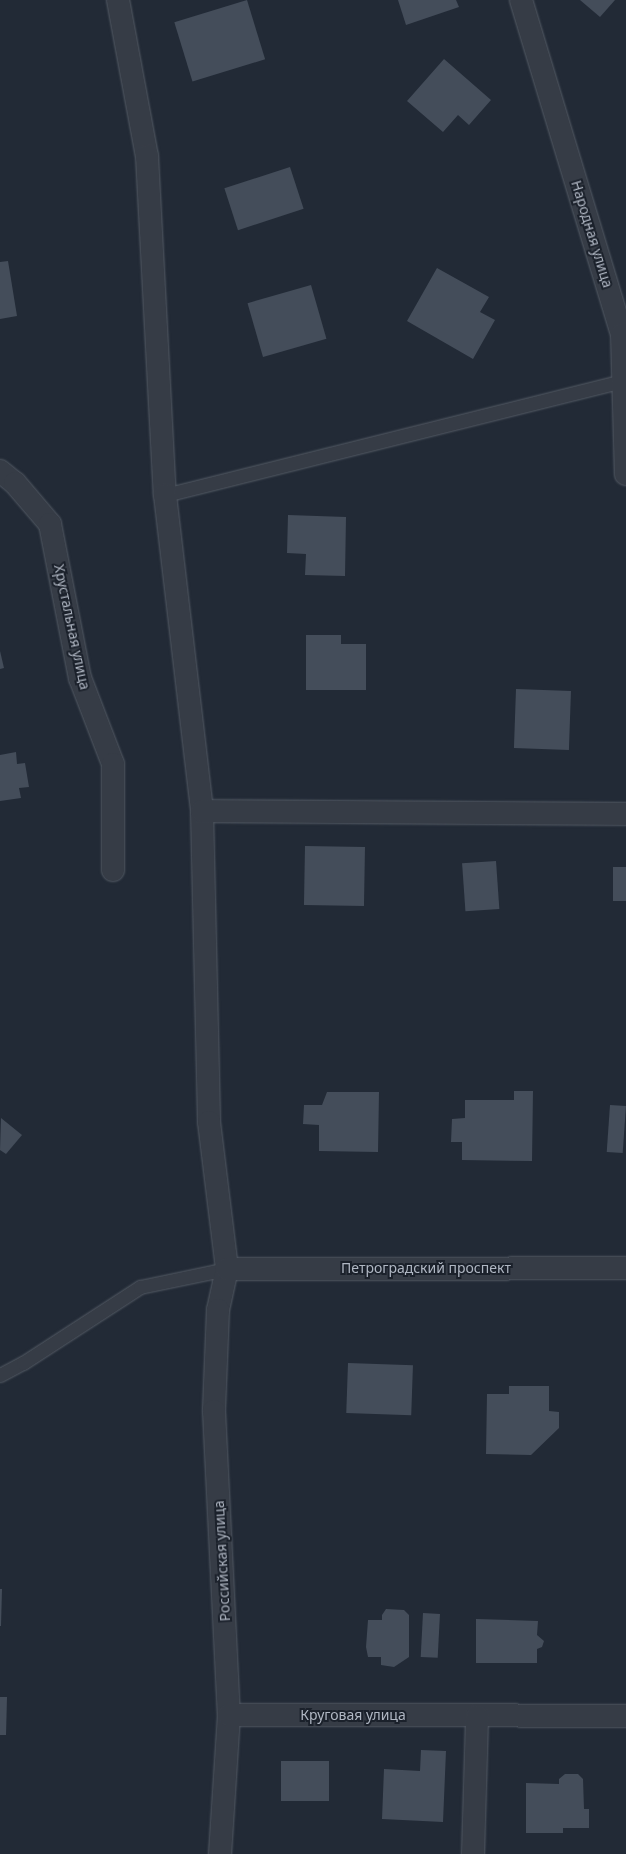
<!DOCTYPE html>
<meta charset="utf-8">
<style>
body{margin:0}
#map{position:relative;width:626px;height:1854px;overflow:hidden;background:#222a36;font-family:"Noto Sans",sans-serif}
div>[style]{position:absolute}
.building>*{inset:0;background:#444d5a;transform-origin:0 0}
.roads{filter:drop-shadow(0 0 1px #535a64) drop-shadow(0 0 1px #535a64)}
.lane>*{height:13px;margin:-6.5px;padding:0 6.5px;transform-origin:6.5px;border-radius:6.5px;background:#363c46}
.street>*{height:22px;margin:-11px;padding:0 11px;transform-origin:11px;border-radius:11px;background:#363c46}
span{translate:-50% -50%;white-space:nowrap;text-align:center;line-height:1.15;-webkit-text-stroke:4px #1b212b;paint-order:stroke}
.street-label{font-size:14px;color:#b0b7c3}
</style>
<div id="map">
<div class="building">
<div style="left:247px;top:0;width:62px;height:76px;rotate:73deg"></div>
<div style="clip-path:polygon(398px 0,456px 0,459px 7px,406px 25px)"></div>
<div style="clip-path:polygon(580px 0,615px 0,600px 17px)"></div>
<div style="clip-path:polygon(444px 59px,491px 100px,469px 125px,458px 115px,443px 132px,407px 101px)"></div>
<div style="left:290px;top:167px;width:44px;height:69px;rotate:72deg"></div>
<div style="clip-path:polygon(8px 261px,17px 316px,0 319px,0 262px)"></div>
<div style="clip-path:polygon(437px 268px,489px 297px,480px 312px,495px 320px,473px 359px,407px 321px)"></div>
<div style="left:311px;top:285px;width:56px;height:66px;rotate:74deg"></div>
<div style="clip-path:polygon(288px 515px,346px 517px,345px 576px,305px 575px,306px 554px,287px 553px)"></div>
<div style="clip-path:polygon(306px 635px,341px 635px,341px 644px,366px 644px,366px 690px,306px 690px)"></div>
<div style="clip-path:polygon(0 651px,4px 668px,0 669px)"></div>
<div style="left:516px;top:689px;width:55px;height:59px;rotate:2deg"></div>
<div style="clip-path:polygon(16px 752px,17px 764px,25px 763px,29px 787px,19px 788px,21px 798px,0 801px,0 755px)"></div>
<div style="left:305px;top:846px;width:60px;height:59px;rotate:1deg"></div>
<div style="left:496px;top:861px;width:48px;height:34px;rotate:86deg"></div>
<div style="left:613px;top:867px;width:13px;height:34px"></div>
<div style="clip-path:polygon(514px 1091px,533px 1091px,532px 1161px,462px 1160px,462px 1142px,451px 1142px,452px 1119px,465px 1118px,465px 1100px,514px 1100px)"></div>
<div style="clip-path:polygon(327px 1092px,379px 1092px,378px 1152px,319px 1151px,319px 1125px,303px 1124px,304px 1105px,322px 1105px)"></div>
<div style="left:610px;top:1105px;width:16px;height:47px;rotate:4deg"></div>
<div style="clip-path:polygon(1px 1118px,22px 1135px,6px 1154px,0 1150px)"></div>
<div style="left:348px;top:1363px;width:65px;height:50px;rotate:2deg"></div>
<div style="clip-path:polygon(509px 1386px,549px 1386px,549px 1411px,559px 1412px,559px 1428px,531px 1455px,486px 1454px,487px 1394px,509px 1394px)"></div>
<div style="clip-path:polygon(0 1589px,2px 1589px,1px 1626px,0 1626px)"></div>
<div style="clip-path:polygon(386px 1609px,404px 1610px,409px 1615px,409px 1657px,394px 1667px,381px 1665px,381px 1657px,368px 1657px,366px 1647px,368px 1620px,382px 1620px,382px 1615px)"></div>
<div style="left:423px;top:1613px;width:17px;height:44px;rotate:3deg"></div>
<div style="clip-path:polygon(476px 1619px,538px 1621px,537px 1635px,544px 1641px,542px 1647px,537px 1649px,537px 1663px,476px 1663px)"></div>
<div style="clip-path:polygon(0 1697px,7px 1697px,6px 1735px,0 1735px)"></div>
<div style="clip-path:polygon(421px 1750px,446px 1751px,443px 1822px,382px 1819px,384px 1769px,420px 1771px)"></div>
<div style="left:329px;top:1761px;width:40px;height:48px;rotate:90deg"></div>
<div style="clip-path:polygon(565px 1774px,578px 1774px,583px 1779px,584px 1809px,589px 1809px,589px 1828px,563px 1828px,563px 1833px,526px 1833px,526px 1783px,559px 1784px,559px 1779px)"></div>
</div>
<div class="roads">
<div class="lane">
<div style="left:165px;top:495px;width:475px;rotate:-14deg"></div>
<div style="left:0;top:1375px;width:26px;rotate:-28deg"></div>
<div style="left:23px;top:1363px;width:140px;rotate:-33deg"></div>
<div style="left:140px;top:1287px;width:89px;rotate:-11.7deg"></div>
</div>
<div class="street">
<div style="left:118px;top:0;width:159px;rotate:79.5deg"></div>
<div style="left:147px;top:156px;width:339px;rotate:87deg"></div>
<div style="left:165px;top:495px;width:318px;rotate:83.3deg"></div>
<div style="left:202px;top:811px;width:311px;rotate:88.7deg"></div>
<div style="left:209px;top:1122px;width:148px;rotate:83deg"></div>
<div style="left:227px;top:1269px;width:42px;rotate:102.4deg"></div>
<div style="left:218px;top:1310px;width:101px;rotate:92.3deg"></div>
<div style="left:214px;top:1411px;width:304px;rotate:87.2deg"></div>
<div style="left:229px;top:1715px;width:139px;rotate:93.7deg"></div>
<div style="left:521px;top:0;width:349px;rotate:73.2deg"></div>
<div style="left:622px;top:334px;width:140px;rotate:88.4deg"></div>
<div style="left:0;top:471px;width:19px;rotate:39deg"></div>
<div style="left:15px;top:483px;width:54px;rotate:49.5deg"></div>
<div style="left:50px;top:524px;width:157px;rotate:79deg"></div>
<div style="left:80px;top:678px;width:92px;rotate:69deg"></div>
<div style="left:113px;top:764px;width:106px;rotate:90deg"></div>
<div style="left:202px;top:811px;width:424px;rotate:0.4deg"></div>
<div style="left:227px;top:1269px;width:399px;rotate:-0.1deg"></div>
<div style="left:229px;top:1715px;width:397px;rotate:0.1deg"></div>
<div style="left:473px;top:1854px;width:138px;rotate:-88.3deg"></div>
</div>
</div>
<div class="street-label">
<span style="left:592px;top:234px;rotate:73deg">Народная улица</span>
<span style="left:72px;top:627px;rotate:78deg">Хрустальная улица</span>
<span style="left:426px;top:1268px">Петроградский проспект</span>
<span style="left:222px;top:1561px;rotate:-93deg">Российская улица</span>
<span style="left:353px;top:1715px">Круговая улица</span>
</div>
</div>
